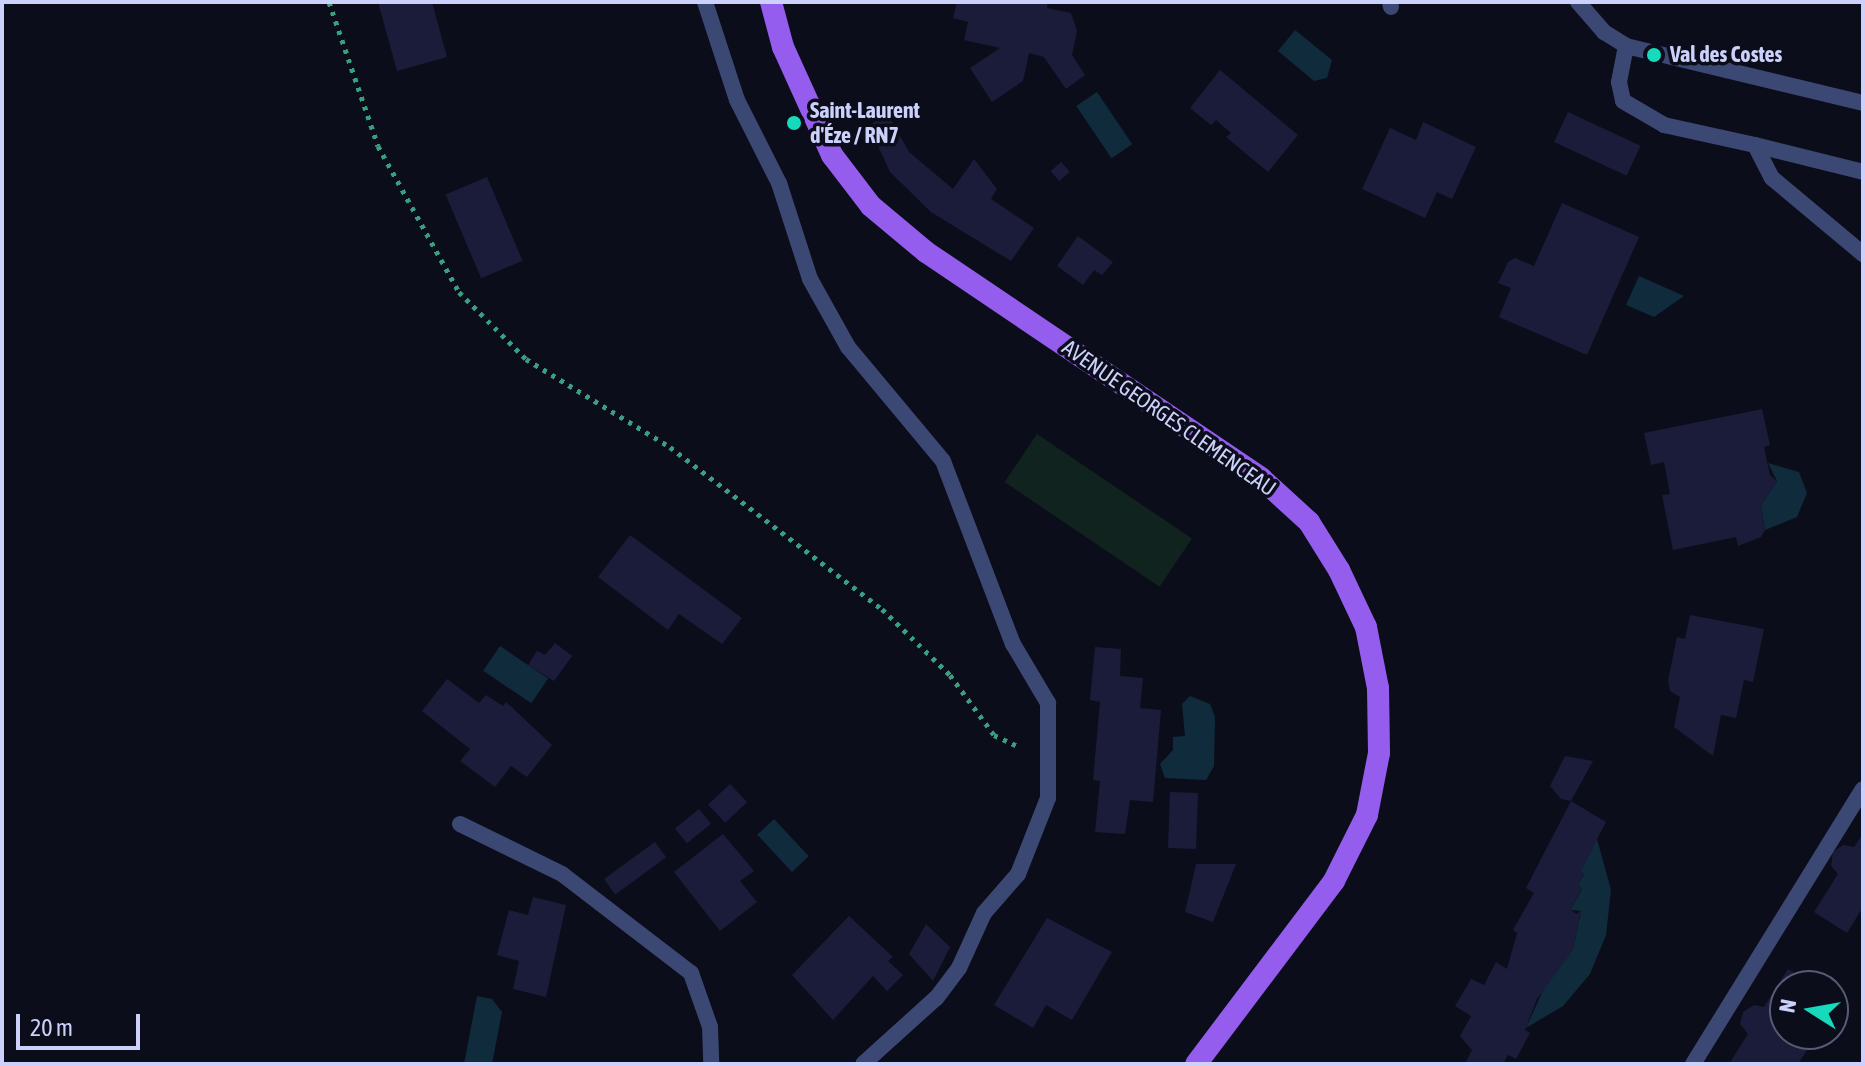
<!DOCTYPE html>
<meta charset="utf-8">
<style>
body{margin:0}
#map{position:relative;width:1865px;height:1066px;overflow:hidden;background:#0c0d1a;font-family:"Asap Condensed",sans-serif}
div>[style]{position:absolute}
.green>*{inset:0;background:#10231e;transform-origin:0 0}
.water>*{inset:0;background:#102b3b;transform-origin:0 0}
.building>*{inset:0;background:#1b1c39;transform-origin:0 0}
.path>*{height:5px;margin-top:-2.5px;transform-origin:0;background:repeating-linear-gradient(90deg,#38a080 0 4px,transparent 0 10px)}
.service>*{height:16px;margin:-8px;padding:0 8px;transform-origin:8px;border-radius:8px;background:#3c4874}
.minor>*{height:16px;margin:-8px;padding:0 8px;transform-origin:8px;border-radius:8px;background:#3c4874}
.tertiary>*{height:16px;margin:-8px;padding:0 8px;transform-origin:8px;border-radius:8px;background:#3c4874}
.primary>*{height:22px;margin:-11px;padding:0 11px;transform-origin:11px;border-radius:11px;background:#945dee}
.dots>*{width:22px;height:22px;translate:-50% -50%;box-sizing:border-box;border:4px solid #0c0d1a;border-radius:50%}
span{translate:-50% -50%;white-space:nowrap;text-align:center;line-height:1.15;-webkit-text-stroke:7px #0c0d1a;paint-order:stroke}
.poi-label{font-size:22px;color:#cbd1fa;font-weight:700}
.left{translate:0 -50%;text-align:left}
.street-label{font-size:22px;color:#cbd1fa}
.frame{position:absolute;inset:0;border:4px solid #cbd1fa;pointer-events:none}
.north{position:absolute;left:1769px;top:970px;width:80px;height:80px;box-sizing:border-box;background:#0c0d1a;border:2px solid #585b74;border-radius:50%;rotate:281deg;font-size:22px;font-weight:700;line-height:32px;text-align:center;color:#cbd1fa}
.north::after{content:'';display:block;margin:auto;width:28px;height:36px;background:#17dabd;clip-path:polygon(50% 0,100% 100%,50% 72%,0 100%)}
.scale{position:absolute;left:16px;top:1014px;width:124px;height:36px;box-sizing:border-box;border:4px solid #cbd1fa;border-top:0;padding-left:10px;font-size:24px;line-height:28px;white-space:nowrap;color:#cbd1fa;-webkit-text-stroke:6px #0c0d1a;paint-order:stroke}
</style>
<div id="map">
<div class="green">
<div style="left:1037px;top:434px;width:187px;height:58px;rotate:34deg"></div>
</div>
<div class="water">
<div style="clip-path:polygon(1295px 30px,1332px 60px,1327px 78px,1314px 81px,1278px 51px)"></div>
<div style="left:1097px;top:92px;width:63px;height:25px;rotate:56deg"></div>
<div style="clip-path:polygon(1639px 276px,1684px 296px,1654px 317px,1626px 305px)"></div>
<div style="clip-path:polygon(1768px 463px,1799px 472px,1807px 493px,1797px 517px,1765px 530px,1761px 505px,1777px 481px)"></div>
<div style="left:500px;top:646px;width:58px;height:30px;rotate:34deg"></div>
<div style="clip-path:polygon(1190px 696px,1210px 704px,1215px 717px,1214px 766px,1206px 780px,1165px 778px,1160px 764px,1173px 750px,1173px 737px,1185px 736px,1182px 704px)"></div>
<div style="left:774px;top:819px;width:51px;height:23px;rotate:47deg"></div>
<div style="clip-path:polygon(1597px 839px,1611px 890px,1606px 935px,1590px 974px,1563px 1006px,1526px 1028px,1544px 988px,1573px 949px,1581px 911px,1570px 910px,1582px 889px,1578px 885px,1584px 874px,1580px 872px)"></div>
<div style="clip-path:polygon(477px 996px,492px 999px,502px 1012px,492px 1064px,464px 1064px)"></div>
</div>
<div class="building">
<div style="clip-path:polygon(378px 2px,432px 2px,447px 57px,397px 71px)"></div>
<div style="clip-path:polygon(957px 2px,1048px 2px,1047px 8px,1071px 13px,1077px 31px,1072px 55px,1085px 75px,1066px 89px,1044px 57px,1029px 53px,1023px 81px,992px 102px,970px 68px,1000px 48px,964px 40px,968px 22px,953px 18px)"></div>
<div style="clip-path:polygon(1220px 70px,1298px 135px,1268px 172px,1226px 137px,1231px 133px,1216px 120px,1211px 125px,1190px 108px)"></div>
<div style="left:1568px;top:112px;width:80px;height:33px;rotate:25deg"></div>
<div style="clip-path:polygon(887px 113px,909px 152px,953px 189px,974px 159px,997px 189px,991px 199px,1034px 228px,1011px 261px,931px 212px,890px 172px,869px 126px)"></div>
<div style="clip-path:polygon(1423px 122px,1476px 147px,1452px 199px,1437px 192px,1425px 218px,1362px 189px,1390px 128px,1416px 140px)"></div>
<div style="left:1061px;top:162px;width:13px;height:14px;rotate:48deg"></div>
<div style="left:487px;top:177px;width:91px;height:45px;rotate:67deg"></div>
<div style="clip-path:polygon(1562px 203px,1639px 237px,1587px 355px,1499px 317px,1511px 288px,1498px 283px,1508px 262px,1515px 258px,1534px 266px)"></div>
<div style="clip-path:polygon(1078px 236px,1113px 262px,1102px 275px,1094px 270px,1083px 285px,1057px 266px)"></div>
<div style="clip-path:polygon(1762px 409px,1770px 445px,1764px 447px,1770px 475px,1777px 481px,1761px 505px,1765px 530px,1761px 537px,1738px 546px,1736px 537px,1673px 550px,1662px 495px,1670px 494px,1664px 462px,1651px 465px,1644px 433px)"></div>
<div style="clip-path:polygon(630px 535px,742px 618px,722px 644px,679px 614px,668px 630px,598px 577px)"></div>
<div style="clip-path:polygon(1690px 615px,1764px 629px,1753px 682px,1744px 680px,1736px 718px,1721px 715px,1713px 756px,1674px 727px,1680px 697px,1670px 691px,1668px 680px,1677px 637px,1685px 639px)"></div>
<div style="clip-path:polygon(555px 643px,572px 656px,554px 681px,528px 665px,537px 651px,545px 655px)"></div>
<div style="clip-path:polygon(1095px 647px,1121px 649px,1120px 676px,1143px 678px,1140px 708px,1161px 710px,1153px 802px,1130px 800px,1125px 834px,1095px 832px,1100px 781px,1093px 780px,1100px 702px,1090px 700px)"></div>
<div style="clip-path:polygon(447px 679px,479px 703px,486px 695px,503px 706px,506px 702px,552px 745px,527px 777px,511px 766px,495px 787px,460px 761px,470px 749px,422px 711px)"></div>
<div style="clip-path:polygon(1565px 756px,1593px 761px,1571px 801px,1561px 799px,1550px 786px)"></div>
<div style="left:730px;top:784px;width:25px;height:30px;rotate:47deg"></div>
<div style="left:1170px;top:792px;width:28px;height:56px;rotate:2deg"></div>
<div style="clip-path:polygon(1571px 801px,1606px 822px,1580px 872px,1584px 873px,1578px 885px,1582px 888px,1570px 910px,1577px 914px,1581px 910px,1573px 950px,1537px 999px,1525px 1030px,1530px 1033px,1516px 1059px,1508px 1055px,1503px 1064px,1465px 1064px,1472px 1050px,1460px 1036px,1471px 1016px,1455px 1006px,1471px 979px,1484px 985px,1496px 962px,1507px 969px,1517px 933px,1513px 930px,1534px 893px,1526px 888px)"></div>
<div style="left:699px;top:809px;width:19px;height:31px;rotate:51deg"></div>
<div style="clip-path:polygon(723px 834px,754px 871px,740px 881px,757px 902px,720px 931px,674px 872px)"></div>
<div style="clip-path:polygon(1863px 834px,1863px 907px,1847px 933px,1814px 912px,1838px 874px,1831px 866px,1833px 852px,1843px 845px,1854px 847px)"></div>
<div style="left:655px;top:842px;width:19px;height:63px;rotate:54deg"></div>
<div style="clip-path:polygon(1196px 864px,1236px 864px,1213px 922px,1185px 912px)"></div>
<div style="clip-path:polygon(533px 897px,566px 905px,546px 997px,513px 989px,519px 961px,497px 955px,509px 910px,528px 915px)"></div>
<div style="clip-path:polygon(849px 916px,893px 957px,888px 961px,903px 975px,887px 991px,873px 976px,833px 1020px,792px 975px)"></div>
<div style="clip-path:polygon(1047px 918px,1112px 952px,1072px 1020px,1046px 1005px,1033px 1028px,994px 1005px)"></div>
<div style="clip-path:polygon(926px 924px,950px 947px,933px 981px,909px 954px)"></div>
<div style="clip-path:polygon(1788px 969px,1816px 986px,1785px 986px,1785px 1034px,1817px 1034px,1798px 1064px,1729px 1064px,1748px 1034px,1740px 1024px,1743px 1012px,1754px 1005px,1764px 1007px)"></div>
</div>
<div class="path">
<div style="left:329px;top:2px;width:152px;rotate:71.2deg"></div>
<div style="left:378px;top:146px;width:167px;rotate:61deg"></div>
<div style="left:459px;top:292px;width:95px;rotate:45deg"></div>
<div style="left:526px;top:359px;width:169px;rotate:31.4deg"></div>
<div style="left:670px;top:447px;width:267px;rotate:37.4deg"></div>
<div style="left:882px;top:609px;width:95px;rotate:44.1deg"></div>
<div style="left:950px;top:675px;width:74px;rotate:53.7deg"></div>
<div style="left:994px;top:735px;width:26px;rotate:25deg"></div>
</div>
<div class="service">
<div style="left:1390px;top:2px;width:5px;rotate:79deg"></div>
<div style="left:1755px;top:145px;width:111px;rotate:14deg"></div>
<div style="left:460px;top:824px;width:114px;rotate:26.1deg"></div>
<div style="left:562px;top:874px;width:163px;rotate:37.5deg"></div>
<div style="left:691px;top:973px;width:57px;rotate:70.6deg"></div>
<div style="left:710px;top:1027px;width:37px;rotate:88deg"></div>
</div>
<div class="minor">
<div style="left:705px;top:2px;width:103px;rotate:71.9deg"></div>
<div style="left:737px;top:100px;width:93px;rotate:63.2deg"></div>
<div style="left:779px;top:183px;width:101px;rotate:72.1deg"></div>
<div style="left:810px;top:279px;width:78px;rotate:60.8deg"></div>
<div style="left:848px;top:347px;width:148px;rotate:50.2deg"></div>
<div style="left:943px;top:461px;width:196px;rotate:69.1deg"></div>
<div style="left:1013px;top:644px;width:69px;rotate:59.3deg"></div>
<div style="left:1048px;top:703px;width:95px;rotate:90deg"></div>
<div style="left:1048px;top:798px;width:82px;rotate:111.5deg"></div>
<div style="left:1018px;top:874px;width:52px;rotate:131.1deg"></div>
<div style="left:984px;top:913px;width:60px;rotate:114.4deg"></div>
<div style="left:959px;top:968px;width:38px;rotate:127deg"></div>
<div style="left:936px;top:998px;width:98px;rotate:137.9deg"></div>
<div style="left:1626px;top:46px;width:37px;rotate:101deg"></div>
<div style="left:1619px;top:82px;width:19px;rotate:78deg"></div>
<div style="left:1623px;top:101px;width:48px;rotate:30.3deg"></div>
<div style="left:1664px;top:125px;width:93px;rotate:12.4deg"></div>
<div style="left:1755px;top:145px;width:37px;rotate:63deg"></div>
<div style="left:1772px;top:178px;width:119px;rotate:39.9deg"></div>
<div style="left:1693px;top:1064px;width:323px;rotate:-58.3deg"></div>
</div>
<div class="tertiary">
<div style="left:1578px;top:2px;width:40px;rotate:49deg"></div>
<div style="left:1604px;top:32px;width:26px;rotate:32deg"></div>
<div style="left:1626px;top:46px;width:244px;rotate:13.5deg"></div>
</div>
<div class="primary">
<div style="left:771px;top:2px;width:47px;rotate:75.1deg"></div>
<div style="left:783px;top:47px;width:119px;rotate:65.6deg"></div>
<div style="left:832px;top:155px;width:64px;rotate:52.6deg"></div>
<div style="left:871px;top:206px;width:72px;rotate:39.9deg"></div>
<div style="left:926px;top:252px;width:405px;rotate:34deg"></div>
<div style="left:1262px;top:479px;width:64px;rotate:42.5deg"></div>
<div style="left:1309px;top:522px;width:57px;rotate:58deg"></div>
<div style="left:1339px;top:570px;width:63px;rotate:64.7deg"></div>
<div style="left:1366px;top:627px;width:62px;rotate:78.9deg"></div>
<div style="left:1378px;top:688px;width:65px;rotate:89.1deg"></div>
<div style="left:1379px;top:753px;width:63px;rotate:101deg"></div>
<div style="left:1367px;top:815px;width:74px;rotate:116.6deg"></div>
<div style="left:1334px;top:881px;width:229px;rotate:127deg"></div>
</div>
<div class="dots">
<div style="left:1654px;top:55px;background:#17dabd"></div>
<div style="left:794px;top:123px;background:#17dabd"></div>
</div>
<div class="poi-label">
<span class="left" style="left:1670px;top:55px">Val des Costes</span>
<span class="left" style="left:810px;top:123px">Saint-Laurent<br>d'Éze / RN7</span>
</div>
<div class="street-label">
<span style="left:1169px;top:418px;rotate:35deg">AVENUE GEORGES CLEMENCEAU</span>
</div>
<div class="frame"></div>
<div class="north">N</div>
<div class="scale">20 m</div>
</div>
